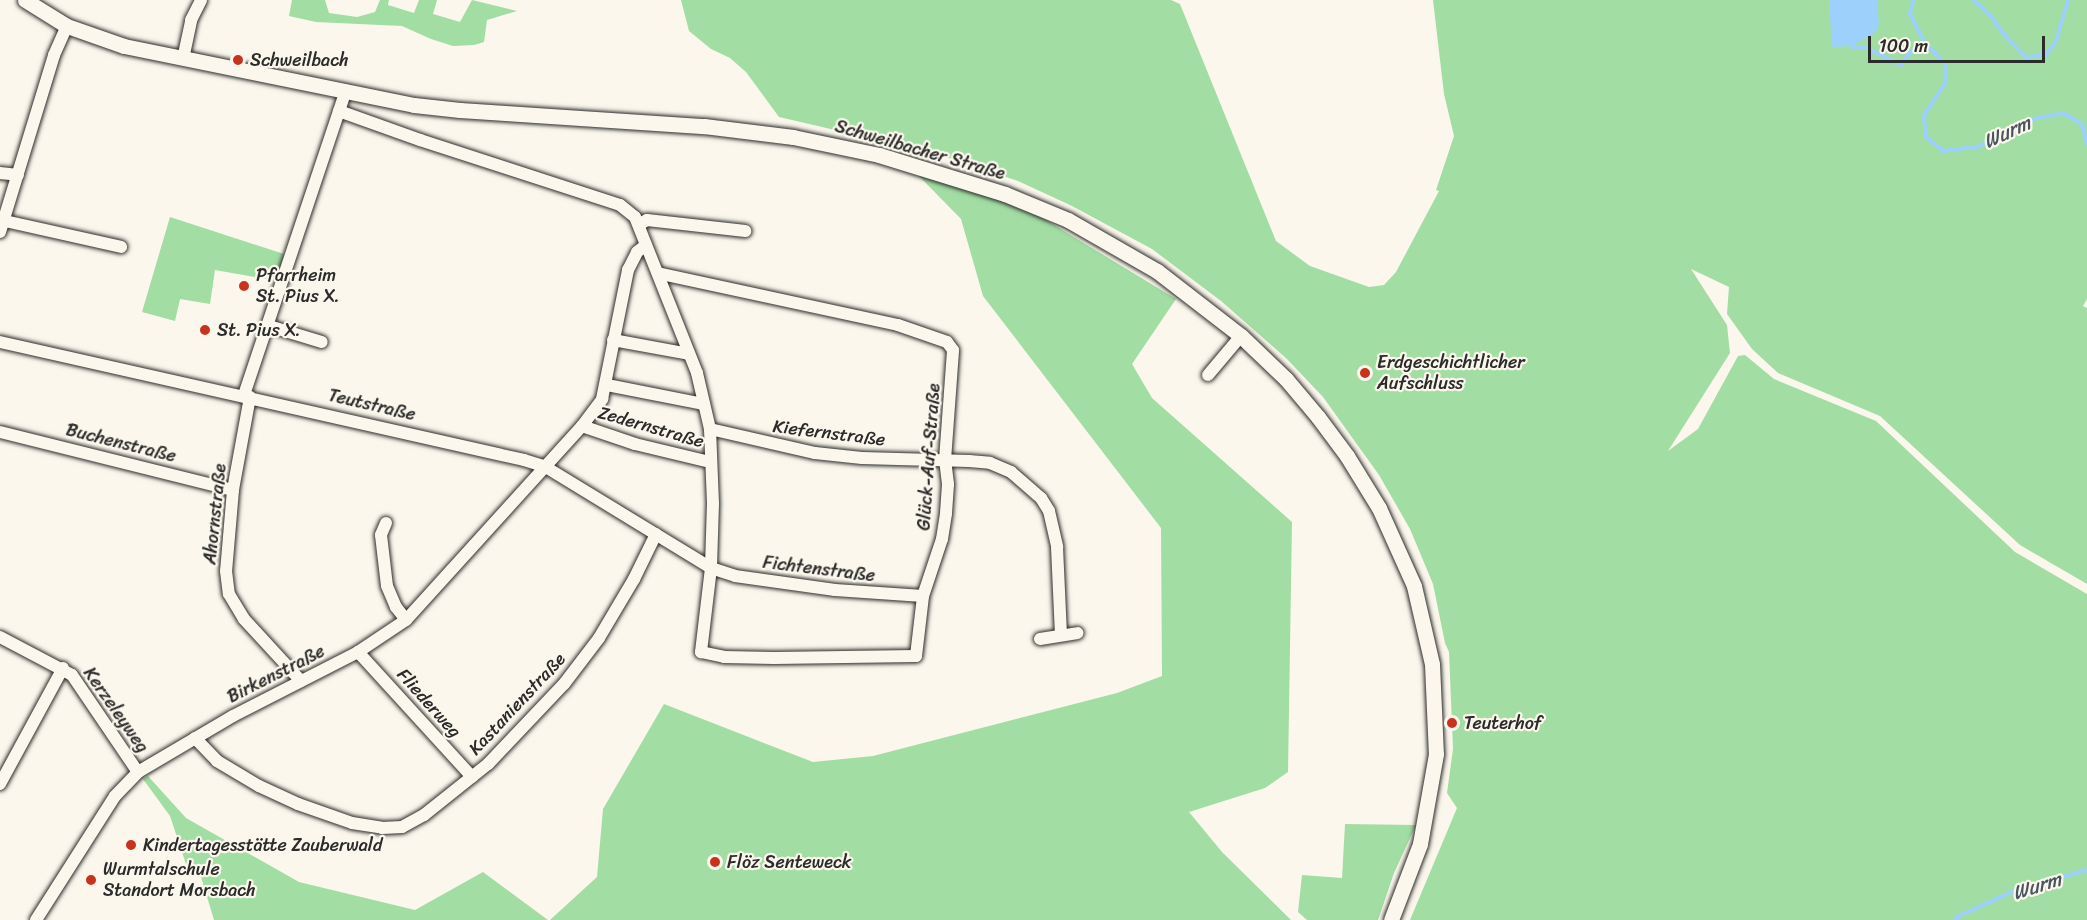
<!DOCTYPE html>
<meta charset="utf-8">
<style>
body{margin:0}
#map{position:relative;width:2087px;height:920px;overflow:hidden;background:#fbf7ec;font-family:Sriracha,sans-serif}
div>[style]{position:absolute}
.green>*{inset:0;background:#a2dda4}
.water>*{inset:0;background:#9dd1fb}
.stream>*{height:4px;margin:-2px;padding:0 2px;transform-origin:2px;border-radius:2px;background:#9dd1fb}
.roads{filter:drop-shadow(0 0 2px #2b2b2b) drop-shadow(0 0 2px #2b2b2b)}
.minor>*{height:12px;margin:-6px;padding:0 6px;transform-origin:6px;border-radius:6px;background:#fbf7ec}
.major>*{height:15px;margin:-7.5px;padding:0 7.5px;transform-origin:7.5px;border-radius:7.5px;background:#fbf7ec}
.dots>*{width:16px;height:16px;translate:-50% -50%;box-sizing:border-box;border:3px solid #fbf7ec;border-radius:50%}
span{translate:-50% -50%;white-space:nowrap;text-align:center;line-height:1.15;-webkit-text-stroke:4.5px #fbf7ec;paint-order:stroke}
.poi-label{font-size:18px;color:#2b2b2b}
.left{translate:0 -50%;text-align:left}
.street-label{font-size:18px;color:#2b2b2b}
.water-label{font-size:20px;color:#48545f;font-style:italic}
.scale{position:absolute;left:1868px;top:36px;width:177px;height:27px;box-sizing:border-box;border:3px solid #2b2b2b;border-top:0;padding-left:8px;font-size:18px;line-height:21px;white-space:nowrap;color:#2b2b2b;-webkit-text-stroke:4px #fbf7ec;paint-order:stroke}
</style>
<div id="map">
<div class="green">
<div style="clip-path:polygon(292px 0,325px 0,329px 13px,357px 17px,375px 12px,380px 0,389px 0,388px 5px,414px 13px,419px 0,437px 0,433px 14px,460px 22px,472px 0,517px 11px,487px 20px,484px 42px,474px 45px,453px 46px,431px 39px,402px 26px,316px 22px,289px 16px)"></div>
<div style="clip-path:polygon(681px 0,1171px 0,1180px 4px,1276px 241px,1310px 266px,1369px 287px,1384px 285px,1396px 272px,1439px 191px,1436px 190px,1454px 136px,1444px 94px,1433px 0,2087px 0,2087px 299px,2083px 306px,2087px 308px,2087px 584px,2020px 545px,1880px 416px,1778px 373px,1752px 349px,1727px 314px,1729px 287px,1691px 269px,1727px 325px,1730px 353px,1668px 451px,1698px 429px,1738px 356px,1745px 355px,1774px 379px,1876px 421px,2015px 552px,2087px 594px,2087px 920px,1410px 920px,1457px 808px,1447px 793px,1453px 749px,1449px 652px,1445px 643px,1433px 584px,1410px 529px,1379px 475px,1323px 397px,1287px 359px,1221px 301px,1152px 249px,1072px 206px,1018px 181px,934px 153px,779px 117px,746px 72px,730px 58px,711px 49px,689px 31px)"></div>
<div style="clip-path:polygon(915px 172px,1031px 211px,1176px 299px,1132px 364px,1152px 398px,1292px 522px,1288px 772px,1265px 788px,1189px 812px,1222px 852px,1291px 920px,550px 920px,597px 877px,603px 809px,664px 704px,813px 762px,873px 756px,1117px 693px,1162px 676px,1161px 528px,983px 296px,961px 219px)"></div>
<div style="clip-path:polygon(170px 217px,284px 254px,277px 281px,215px 270px,210px 304px,180px 299px,175px 321px,142px 312px)"></div>
<div style="clip-path:polygon(148px 776px,186px 818px,299px 882px,415px 910px,483px 872px,548px 920px,214px 920px,198px 867px,188px 870px,170px 816px,143px 779px)"></div>
<div style="clip-path:polygon(1345px 824px,1416px 825px,1394px 873px,1378px 920px,1307px 920px,1298px 912px,1302px 875px,1342px 878px)"></div>
</div>
<div class="water">
<div style="clip-path:polygon(1829px 0,1877px 0,1879px 24px,1876px 32px,1852px 46px,1832px 47px)"></div>
</div>
<div class="stream">
<div style="left:1913px;top:0;width:14px;rotate:102deg"></div>
<div style="left:1910px;top:14px;width:33px;rotate:63deg"></div>
<div style="left:1925px;top:43px;width:30px;rotate:46deg"></div>
<div style="left:1946px;top:65px;width:18px;rotate:93deg"></div>
<div style="left:1945px;top:83px;width:38px;rotate:123deg"></div>
<div style="left:1924px;top:115px;width:22px;rotate:85deg"></div>
<div style="left:1926px;top:137px;width:22px;rotate:39deg"></div>
<div style="left:1943px;top:151px;width:34px;rotate:-7deg"></div>
<div style="left:1977px;top:147px;width:58px;rotate:-27.9deg"></div>
<div style="left:2028px;top:120px;width:36px;rotate:-11deg"></div>
<div style="left:2063px;top:113px;width:22px;rotate:30deg"></div>
<div style="left:2082px;top:124px;width:21px;rotate:76deg"></div>
<div style="left:1973px;top:0;width:23px;rotate:41deg"></div>
<div style="left:1990px;top:15px;width:29px;rotate:54deg"></div>
<div style="left:2007px;top:38px;width:27px;rotate:45deg"></div>
<div style="left:2026px;top:57px;width:20px;rotate:-6deg"></div>
<div style="left:2046px;top:55px;width:17px;rotate:-54deg"></div>
<div style="left:2056px;top:41px;width:43px;rotate:-73.7deg"></div>
<div style="left:1852px;top:44px;width:3px;rotate:72deg"></div>
<div style="left:1853px;top:47px;width:12px"></div>
<div style="left:1865px;top:47px;width:40px;rotate:26.6deg"></div>
<div style="left:1901px;top:65px;width:14px;rotate:-56deg"></div>
<div style="left:1909px;top:53px;width:19px;rotate:-32deg"></div>
<div style="left:1955px;top:920px;width:4px;rotate:-56deg"></div>
<div style="left:1957px;top:917px;width:65px;rotate:-24.6deg"></div>
<div style="left:2016px;top:890px;width:74px;rotate:-15.7deg"></div>
</div>
<div class="roads">
<div class="minor">
<div style="left:183px;top:59px;width:40px;rotate:-78deg"></div>
<div style="left:191px;top:20px;width:22px;rotate:-63deg"></div>
<div style="left:339px;top:111px;width:86px;rotate:19.7deg"></div>
<div style="left:420px;top:140px;width:210px;rotate:18deg"></div>
<div style="left:620px;top:205px;width:19px;rotate:39deg"></div>
<div style="left:635px;top:217px;width:168px;rotate:68.3deg"></div>
<div style="left:697px;top:373px;width:57px;rotate:76.9deg"></div>
<div style="left:710px;top:429px;width:74px;rotate:87.7deg"></div>
<div style="left:713px;top:503px;width:65px;rotate:91.8deg"></div>
<div style="left:711px;top:568px;width:85px;rotate:96.8deg"></div>
<div style="left:701px;top:652px;width:24px;rotate:12deg"></div>
<div style="left:724px;top:657px;width:50px;rotate:1.1deg"></div>
<div style="left:774px;top:658px;width:142px;rotate:-0.8deg"></div>
<div style="left:916px;top:656px;width:60px;rotate:-83.3deg"></div>
<div style="left:923px;top:596px;width:60px;rotate:-71.6deg"></div>
<div style="left:942px;top:539px;width:26px;rotate:-81deg"></div>
<div style="left:946px;top:513px;width:29px;rotate:-86deg"></div>
<div style="left:948px;top:484px;width:24px;rotate:-97deg"></div>
<div style="left:945px;top:460px;width:110px;rotate:-85.8deg"></div>
<div style="left:953px;top:350px;width:10px;rotate:-127deg"></div>
<div style="left:947px;top:342px;width:52px;rotate:-160.9deg"></div>
<div style="left:898px;top:325px;width:246px;rotate:-167.8deg"></div>
<div style="left:0;top:173px;width:18px;rotate:6deg"></div>
<div style="left:5px;top:221px;width:119px;rotate:12.6deg"></div>
<div style="left:640px;top:224px;width:8px;rotate:-30deg"></div>
<div style="left:647px;top:220px;width:99px;rotate:6.4deg"></div>
<div style="left:0;top:232px;width:185px;rotate:-73deg"></div>
<div style="left:54px;top:55px;width:32px;rotate:-66deg"></div>
<div style="left:269px;top:326px;width:55px;rotate:16.8deg"></div>
<div style="left:613px;top:340px;width:77px;rotate:10.4deg"></div>
<div style="left:0;top:342px;width:537px;rotate:12.69deg"></div>
<div style="left:524px;top:460px;width:21px;rotate:17deg"></div>
<div style="left:544px;top:466px;width:196px;rotate:31.4deg"></div>
<div style="left:711px;top:568px;width:25px;rotate:18deg"></div>
<div style="left:735px;top:576px;width:101px;rotate:8deg"></div>
<div style="left:835px;top:590px;width:88px;rotate:3.9deg"></div>
<div style="left:1208px;top:375px;width:51px;rotate:-49.8deg"></div>
<div style="left:607px;top:385px;width:99px;rotate:11.1deg"></div>
<div style="left:244px;top:395px;width:321px;rotate:-71.5deg"></div>
<div style="left:250px;top:397px;width:95px;rotate:100.4deg"></div>
<div style="left:233px;top:490px;width:81px;rotate:94.9deg"></div>
<div style="left:226px;top:571px;width:23px;rotate:83deg"></div>
<div style="left:229px;top:594px;width:29px;rotate:59deg"></div>
<div style="left:244px;top:619px;width:84px;rotate:47.4deg"></div>
<div style="left:582px;top:426px;width:56px;rotate:18.8deg"></div>
<div style="left:635px;top:444px;width:77px;rotate:13.5deg"></div>
<div style="left:710px;top:429px;width:108px;rotate:12.9deg"></div>
<div style="left:815px;top:453px;width:47px;rotate:6.1deg"></div>
<div style="left:862px;top:458px;width:107px;rotate:1.6deg"></div>
<div style="left:969px;top:461px;width:21px;rotate:5deg"></div>
<div style="left:990px;top:463px;width:23px;rotate:23deg"></div>
<div style="left:1011px;top:472px;width:40px;rotate:41deg"></div>
<div style="left:1041px;top:498px;width:15px;rotate:58deg"></div>
<div style="left:1049px;top:511px;width:37px;rotate:77deg"></div>
<div style="left:1057px;top:547px;width:88px;rotate:87.4deg"></div>
<div style="left:0;top:432px;width:240px;rotate:14deg"></div>
<div style="left:386px;top:523px;width:13px;rotate:113deg"></div>
<div style="left:381px;top:535px;width:51px;rotate:83.3deg"></div>
<div style="left:387px;top:586px;width:23px;rotate:67deg"></div>
<div style="left:396px;top:607px;width:16px;rotate:52deg"></div>
<div style="left:0;top:637px;width:81px;rotate:27.8deg"></div>
<div style="left:72px;top:675px;width:117px;rotate:55.8deg"></div>
<div style="left:1040px;top:639px;width:38px;rotate:-9deg"></div>
<div style="left:358px;top:652px;width:169px;rotate:47.6deg"></div>
<div style="left:195px;top:738px;width:32px;rotate:46deg"></div>
<div style="left:217px;top:761px;width:49px;rotate:30.8deg"></div>
<div style="left:259px;top:786px;width:43px;rotate:24.8deg"></div>
<div style="left:298px;top:804px;width:57px;rotate:19.4deg"></div>
<div style="left:352px;top:823px;width:30px;rotate:9deg"></div>
<div style="left:382px;top:828px;width:20px;rotate:-3deg"></div>
<div style="left:402px;top:827px;width:25px;rotate:-29deg"></div>
<div style="left:424px;top:815px;width:82px;rotate:-38.6deg"></div>
<div style="left:488px;top:764px;width:110px;rotate:-46.5deg"></div>
<div style="left:564px;top:684px;width:58px;rotate:-52.7deg"></div>
<div style="left:599px;top:638px;width:69px;rotate:-59.3deg"></div>
<div style="left:634px;top:579px;width:50px;rotate:-63.9deg"></div>
<div style="left:0;top:784px;width:132px;rotate:-61.5deg"></div>
<div style="left:36px;top:920px;width:147px;rotate:-57.5deg"></div>
<div style="left:115px;top:796px;width:33px;rotate:-46deg"></div>
<div style="left:138px;top:772px;width:110px;rotate:-30.5deg"></div>
<div style="left:233px;top:716px;width:140px;rotate:-27.1deg"></div>
<div style="left:358px;top:652px;width:58px;rotate:-33.7deg"></div>
<div style="left:406px;top:620px;width:262px;rotate:-47.8deg"></div>
<div style="left:582px;top:426px;width:34px;rotate:-53deg"></div>
<div style="left:602px;top:399px;width:132px;rotate:-78.6deg"></div>
<div style="left:628px;top:270px;width:20px;rotate:-63deg"></div>
<div style="left:637px;top:252px;width:11px;rotate:-38deg"></div>
</div>
<div class="major">
<div style="left:25px;top:0;width:49px;rotate:31.8deg"></div>
<div style="left:67px;top:26px;width:60px;rotate:19.3deg"></div>
<div style="left:124px;top:46px;width:296px;rotate:11.5deg"></div>
<div style="left:414px;top:105px;width:46px;rotate:6.2deg"></div>
<div style="left:460px;top:110px;width:245px;rotate:3.8deg"></div>
<div style="left:704px;top:126px;width:90px;rotate:7deg"></div>
<div style="left:793px;top:137px;width:88px;rotate:11.8deg"></div>
<div style="left:879px;top:155px;width:132px;rotate:17.2deg"></div>
<div style="left:1005px;top:194px;width:68px;rotate:22.4deg"></div>
<div style="left:1068px;top:220px;width:103px;rotate:29.8deg"></div>
<div style="left:1157px;top:271px;width:106px;rotate:37.7deg"></div>
<div style="left:1241px;top:336px;width:62px;rotate:43.7deg"></div>
<div style="left:1286px;top:379px;width:50px;rotate:49.9deg"></div>
<div style="left:1318px;top:417px;width:49px;rotate:53.4deg"></div>
<div style="left:1347px;top:456px;width:61px;rotate:58.4deg"></div>
<div style="left:1379px;top:508px;width:85px;rotate:65.8deg"></div>
<div style="left:1414px;top:586px;width:80px;rotate:77deg"></div>
<div style="left:1432px;top:664px;width:90px;rotate:87.5deg"></div>
<div style="left:1436px;top:754px;width:91px;rotate:100.1deg"></div>
<div style="left:1420px;top:844px;width:81px;rotate:110.9deg"></div>
</div>
</div>
<div class="dots">
<div style="left:238px;top:60px;background:#c8321e"></div>
<div style="left:244px;top:286px;background:#c8321e"></div>
<div style="left:205px;top:330px;background:#c8321e"></div>
<div style="left:1365px;top:373px;background:#c8321e"></div>
<div style="left:1452px;top:723px;background:#c8321e"></div>
<div style="left:131px;top:845px;background:#c8321e"></div>
<div style="left:715px;top:862px;background:#c8321e"></div>
<div style="left:91px;top:880px;background:#c8321e"></div>
</div>
<div class="poi-label">
<span class="left" style="left:250px;top:60px">Schweilbach</span>
<span class="left" style="left:256px;top:286px">Pfarrheim<br>St. Pius X.</span>
<span class="left" style="left:217px;top:330px">St. Pius X.</span>
<span class="left" style="left:1377px;top:373px">Erdgeschichtlicher<br>Aufschluss</span>
<span class="left" style="left:1464px;top:723px">Teuterhof</span>
<span class="left" style="left:143px;top:845px">Kindertagesstätte Zauberwald</span>
<span class="left" style="left:727px;top:862px">Flöz Senteweck</span>
<span class="left" style="left:103px;top:880px">Wurmtalschule<br>Standort Morsbach</span>
</div>
<div class="street-label">
<span style="left:920px;top:150px;rotate:16deg">Schweilbacher Straße</span>
<span style="left:372px;top:405px;rotate:13deg">Teutstraße</span>
<span style="left:651px;top:427px;rotate:16deg">Zedernstraße</span>
<span style="left:829px;top:433px;rotate:7deg">Kiefernstraße</span>
<span style="left:121px;top:443px;rotate:14deg">Buchenstraße</span>
<span style="left:929px;top:457px;rotate:-86deg">Glück-Auf-Straße</span>
<span style="left:215px;top:514px;rotate:-84deg">Ahornstraße</span>
<span style="left:819px;top:569px;rotate:7deg">Fichtenstraße</span>
<span style="left:276px;top:674px;rotate:-27deg">Birkenstraße</span>
<span style="left:429px;top:703px;rotate:48deg">Fliederweg</span>
<span style="left:517px;top:704px;rotate:-47deg">Kastanienstraße</span>
<span style="left:116px;top:710px;rotate:55deg">Kerzeleyweg</span>
</div>
<div class="water-label">
<span style="left:2007px;top:132px;rotate:-25deg">Wurm</span>
<span style="left:2037px;top:886px;rotate:-18deg">Wurm</span>
</div>
<div class="scale">100 m</div>
</div>
